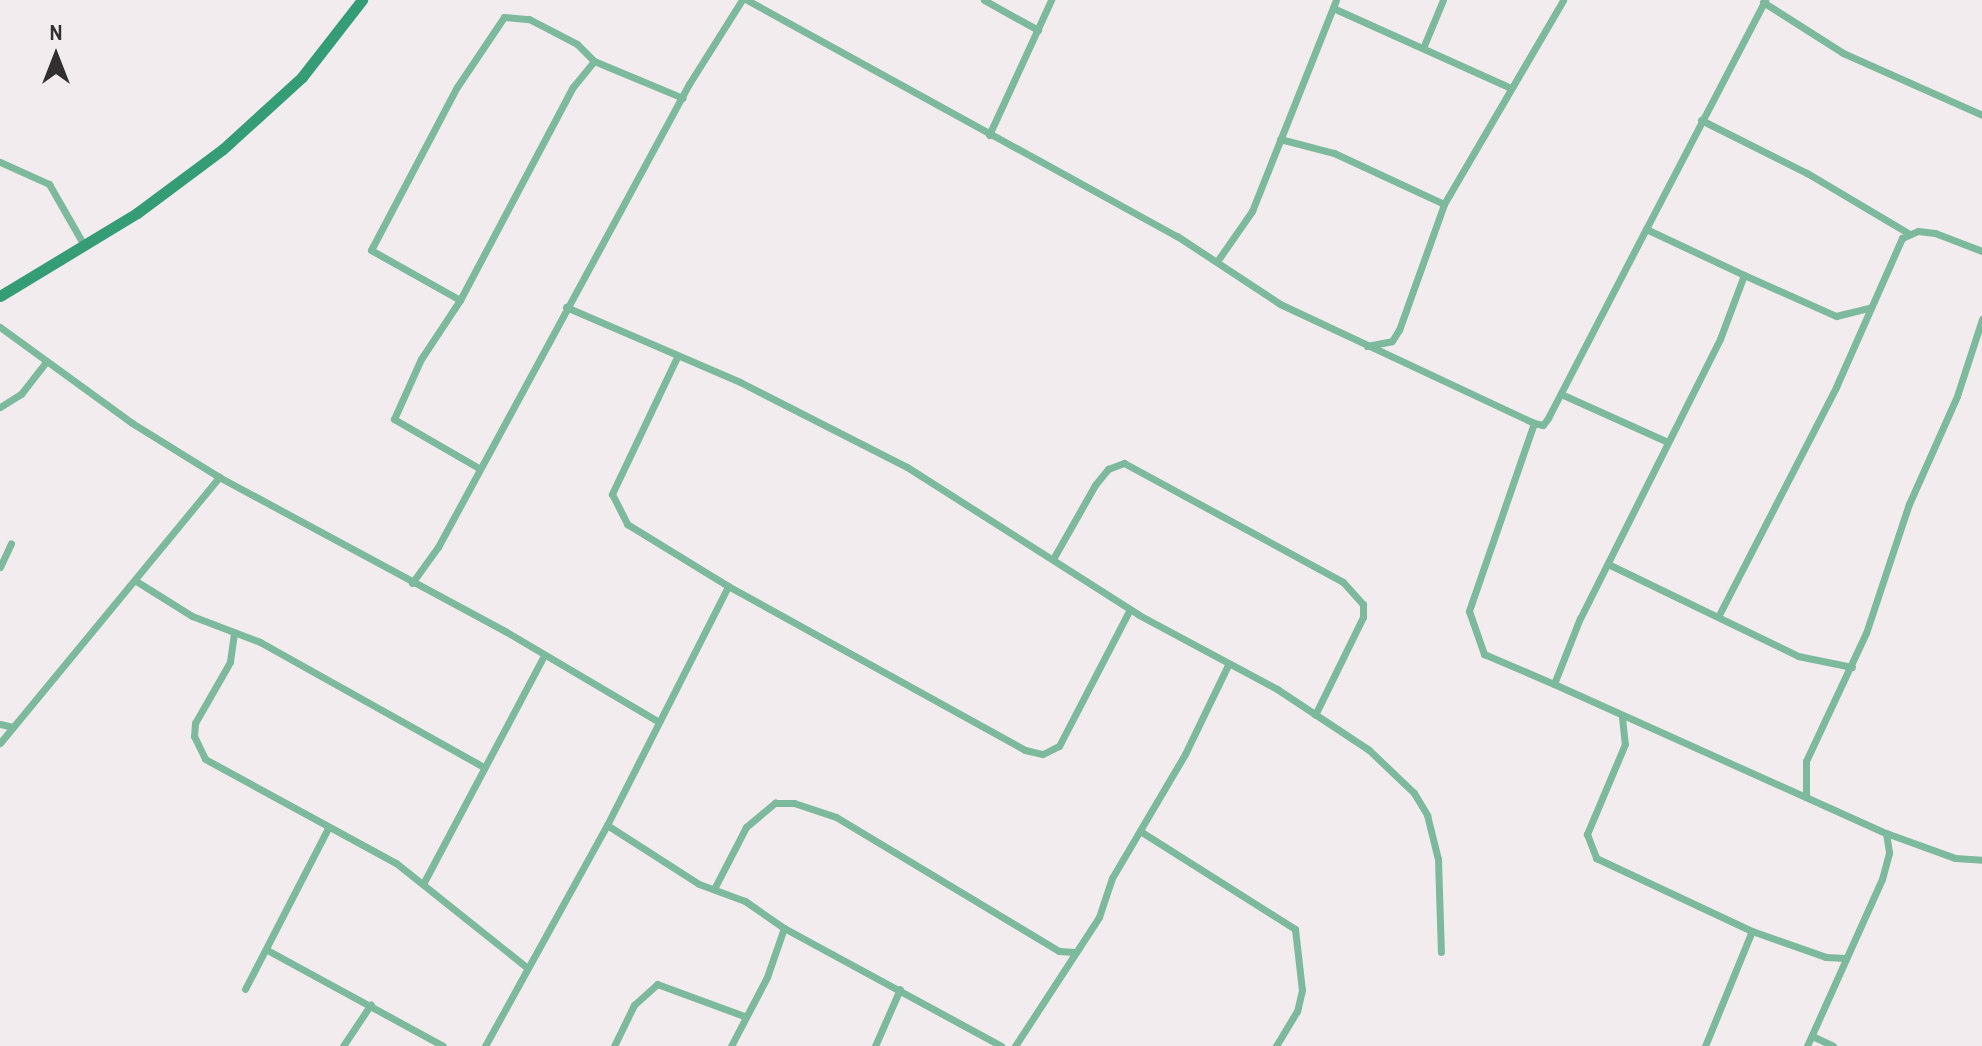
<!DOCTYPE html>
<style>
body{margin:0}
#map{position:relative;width:1982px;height:1046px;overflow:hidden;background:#f2ecef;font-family:"Archivo Narrow",sans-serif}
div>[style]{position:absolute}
.minor>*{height:7px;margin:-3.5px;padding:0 3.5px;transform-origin:3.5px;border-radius:3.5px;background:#7cb99d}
.secondary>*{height:11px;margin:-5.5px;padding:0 5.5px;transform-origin:5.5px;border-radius:5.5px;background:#349d76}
span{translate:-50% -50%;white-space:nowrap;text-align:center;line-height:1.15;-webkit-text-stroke:8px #f2ecef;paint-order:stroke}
.north{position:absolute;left:16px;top:16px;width:80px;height:80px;-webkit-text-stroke:6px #f2ecef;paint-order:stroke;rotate:0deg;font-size:22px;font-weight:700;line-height:32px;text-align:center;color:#312f30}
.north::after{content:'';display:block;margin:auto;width:28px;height:36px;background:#312f30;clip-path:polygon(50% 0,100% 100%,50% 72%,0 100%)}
</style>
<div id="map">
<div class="minor">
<div style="left:747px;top:0;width:491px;rotate:28.8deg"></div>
<div style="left:1177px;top:236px;width:123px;rotate:33.4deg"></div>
<div style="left:1280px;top:304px;width:280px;rotate:25.1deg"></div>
<div style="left:1534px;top:423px;width:9px;rotate:13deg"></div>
<div style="left:1543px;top:425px;width:9px;rotate:-54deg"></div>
<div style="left:1548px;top:418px;width:213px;rotate:-62.6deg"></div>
<div style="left:1646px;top:229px;width:108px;rotate:25.1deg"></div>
<div style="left:1744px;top:275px;width:68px;rotate:110.6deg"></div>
<div style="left:1720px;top:339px;width:312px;rotate:116.6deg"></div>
<div style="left:1580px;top:618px;width:71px;rotate:111.5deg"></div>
<div style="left:1554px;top:684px;width:364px;rotate:24.2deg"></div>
<div style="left:1886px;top:833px;width:20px;rotate:81deg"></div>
<div style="left:1889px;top:853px;width:27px;rotate:105deg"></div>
<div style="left:1882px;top:879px;width:183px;rotate:114.2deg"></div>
<div style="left:984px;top:0;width:62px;rotate:29.1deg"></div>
<div style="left:1763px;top:2px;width:95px;rotate:32.5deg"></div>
<div style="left:1843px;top:53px;width:152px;rotate:24deg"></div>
<div style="left:1333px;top:8px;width:195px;rotate:24.2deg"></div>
<div style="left:1423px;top:48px;width:52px;rotate:-67.4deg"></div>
<div style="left:1701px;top:120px;width:119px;rotate:26.6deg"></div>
<div style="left:1807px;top:173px;width:117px;rotate:30.7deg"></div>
<div style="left:989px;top:135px;width:149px;rotate:-65.3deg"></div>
<div style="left:1280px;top:139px;width:56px;rotate:14.5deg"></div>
<div style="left:1334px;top:153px;width:121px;rotate:24.9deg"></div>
<div style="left:0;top:162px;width:54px;rotate:24.2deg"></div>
<div style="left:49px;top:184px;width:70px;rotate:60.2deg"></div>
<div style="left:1646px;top:229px;width:258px;rotate:-62.5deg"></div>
<div style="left:1218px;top:260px;width:60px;rotate:-55.2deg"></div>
<div style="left:1252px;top:211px;width:227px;rotate:-68.3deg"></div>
<div style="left:1744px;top:275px;width:101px;rotate:24deg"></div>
<div style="left:1836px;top:316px;width:36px;rotate:-14deg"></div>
<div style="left:460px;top:300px;width:102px;rotate:-150.7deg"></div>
<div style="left:371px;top:250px;width:184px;rotate:-62.2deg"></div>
<div style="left:457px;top:87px;width:84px;rotate:-56.1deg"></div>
<div style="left:504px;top:17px;width:25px;rotate:5deg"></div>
<div style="left:529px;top:19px;width:54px;rotate:27.5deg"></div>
<div style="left:577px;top:44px;width:24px;rotate:45deg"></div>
<div style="left:594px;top:61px;width:96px;rotate:22.6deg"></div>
<div style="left:566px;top:307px;width:189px;rotate:23.3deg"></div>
<div style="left:740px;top:382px;width:187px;rotate:27deg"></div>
<div style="left:907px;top:467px;width:275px;rotate:32.5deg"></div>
<div style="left:1139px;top:615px;width:157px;rotate:28.2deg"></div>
<div style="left:1277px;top:689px;width:110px;rotate:33.5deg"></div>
<div style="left:1369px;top:750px;width:62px;rotate:43.7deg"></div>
<div style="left:1414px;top:793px;width:26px;rotate:59deg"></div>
<div style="left:1427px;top:815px;width:45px;rotate:76deg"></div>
<div style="left:1438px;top:859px;width:93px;rotate:88.2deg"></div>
<div style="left:0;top:327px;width:163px;rotate:36deg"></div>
<div style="left:132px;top:423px;width:102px;rotate:31.8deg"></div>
<div style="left:219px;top:477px;width:325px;rotate:28.3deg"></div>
<div style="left:505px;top:631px;width:177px;rotate:30.6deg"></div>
<div style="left:1367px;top:346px;width:25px;rotate:-11deg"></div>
<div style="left:1392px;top:341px;width:13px;rotate:-58deg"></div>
<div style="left:1399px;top:330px;width:134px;rotate:-70.3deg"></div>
<div style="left:1444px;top:204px;width:236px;rotate:-59.7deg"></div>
<div style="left:677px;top:357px;width:152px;rotate:115.4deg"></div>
<div style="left:612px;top:494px;width:34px;rotate:63deg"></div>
<div style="left:627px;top:524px;width:119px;rotate:31.5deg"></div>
<div style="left:728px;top:586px;width:339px;rotate:28.9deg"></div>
<div style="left:1025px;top:750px;width:18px;rotate:13deg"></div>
<div style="left:1043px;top:754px;width:18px;rotate:-27deg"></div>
<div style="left:1059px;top:746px;width:154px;rotate:-62.6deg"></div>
<div style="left:1561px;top:394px;width:117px;rotate:24.2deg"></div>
<div style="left:0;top:407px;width:25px;rotate:-32deg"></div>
<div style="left:21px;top:394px;width:41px;rotate:-52deg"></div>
<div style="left:1534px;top:423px;width:199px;rotate:109.1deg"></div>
<div style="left:1469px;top:611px;width:46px;rotate:70.8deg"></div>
<div style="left:1484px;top:654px;width:76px;rotate:23.2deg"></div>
<div style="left:477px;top:467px;width:96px;rotate:-150deg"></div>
<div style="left:394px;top:419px;width:66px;rotate:-65.8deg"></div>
<div style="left:421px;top:359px;width:71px;rotate:-56.5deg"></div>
<div style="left:460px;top:300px;width:241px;rotate:-62.1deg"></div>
<div style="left:573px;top:87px;width:33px;rotate:-51deg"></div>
<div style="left:1053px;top:559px;width:85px;rotate:-60.4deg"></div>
<div style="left:1095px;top:485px;width:21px;rotate:-51deg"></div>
<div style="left:1108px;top:469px;width:17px;rotate:-21deg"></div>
<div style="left:1124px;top:463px;width:249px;rotate:28.5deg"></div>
<div style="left:1343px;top:582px;width:30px;rotate:48deg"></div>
<div style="left:1363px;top:604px;width:13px;rotate:90deg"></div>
<div style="left:1363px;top:617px;width:109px;rotate:116.1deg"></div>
<div style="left:1608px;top:564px;width:211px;rotate:25.8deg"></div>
<div style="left:1798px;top:656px;width:55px;rotate:11.5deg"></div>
<div style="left:0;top:567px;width:26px;rotate:-65deg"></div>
<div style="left:136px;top:581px;width:66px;rotate:32deg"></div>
<div style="left:192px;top:616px;width:73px;rotate:20.9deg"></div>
<div style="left:260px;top:642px;width:257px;rotate:29.2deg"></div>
<div style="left:412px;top:583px;width:44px;rotate:-54.2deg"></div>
<div style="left:438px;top:547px;width:527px;rotate:-61.54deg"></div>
<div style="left:689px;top:84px;width:99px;rotate:-57.8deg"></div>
<div style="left:1720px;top:613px;width:254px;rotate:-62.8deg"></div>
<div style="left:1836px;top:387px;width:163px;rotate:-66.1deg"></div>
<div style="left:1902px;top:238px;width:17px;rotate:-24deg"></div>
<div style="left:1918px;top:231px;width:17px;rotate:7deg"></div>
<div style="left:1935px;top:233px;width:50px;rotate:21deg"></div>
<div style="left:234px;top:633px;width:29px;rotate:98deg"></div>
<div style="left:230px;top:662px;width:70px;rotate:119.8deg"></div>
<div style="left:195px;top:723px;width:13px;rotate:94deg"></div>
<div style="left:194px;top:736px;width:25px;rotate:64deg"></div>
<div style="left:205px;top:759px;width:217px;rotate:28.6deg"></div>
<div style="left:396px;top:863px;width:165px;rotate:38.6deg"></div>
<div style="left:1622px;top:717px;width:27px;rotate:84deg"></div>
<div style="left:1625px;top:744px;width:98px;rotate:112.9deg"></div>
<div style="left:1587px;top:834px;width:26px;rotate:69deg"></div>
<div style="left:1596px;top:858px;width:172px;rotate:25.1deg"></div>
<div style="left:1752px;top:931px;width:78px;rotate:19.4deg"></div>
<div style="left:1826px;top:957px;width:19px;rotate:3deg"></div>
<div style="left:0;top:724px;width:13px;rotate:13deg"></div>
<div style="left:0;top:743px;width:345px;rotate:-50.5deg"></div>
<div style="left:1806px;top:797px;width:36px;rotate:-90deg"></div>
<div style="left:1806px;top:761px;width:141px;rotate:-64.9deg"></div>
<div style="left:1866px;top:633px;width:136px;rotate:-71.6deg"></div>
<div style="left:1909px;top:504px;width:118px;rotate:-66deg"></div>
<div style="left:1957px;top:396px;width:81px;rotate:-72deg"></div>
<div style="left:607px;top:825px;width:109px;rotate:32.7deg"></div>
<div style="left:699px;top:884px;width:49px;rotate:20.3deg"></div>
<div style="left:745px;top:901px;width:47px;rotate:34.7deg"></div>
<div style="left:784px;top:928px;width:247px;rotate:28.5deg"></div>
<div style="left:1140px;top:831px;width:183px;rotate:32.3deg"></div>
<div style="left:1295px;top:929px;width:61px;rotate:83.5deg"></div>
<div style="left:1302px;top:990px;width:22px;rotate:103deg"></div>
<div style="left:1297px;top:1011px;width:41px;rotate:121deg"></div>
<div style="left:1886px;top:833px;width:73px;rotate:19.9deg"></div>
<div style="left:1955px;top:858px;width:27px;rotate:4deg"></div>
<div style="left:423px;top:884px;width:259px;rotate:-62.1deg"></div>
<div style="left:714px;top:889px;width:70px;rotate:-62.7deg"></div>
<div style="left:746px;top:827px;width:38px;rotate:-40deg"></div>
<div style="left:775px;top:803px;width:19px"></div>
<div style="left:794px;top:803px;width:44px;rotate:18.4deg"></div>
<div style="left:836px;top:817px;width:260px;rotate:31deg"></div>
<div style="left:1059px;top:951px;width:16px;rotate:4deg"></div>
<div style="left:269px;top:951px;width:198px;rotate:28.6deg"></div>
<div style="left:245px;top:989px;width:181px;rotate:-62.7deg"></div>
<div style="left:1812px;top:1036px;width:23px;rotate:25deg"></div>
<div style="left:343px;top:1046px;width:50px;rotate:-56.3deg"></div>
<div style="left:485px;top:1046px;width:252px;rotate:-61.1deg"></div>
<div style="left:607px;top:825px;width:268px;rotate:-63.1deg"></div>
<div style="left:614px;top:1046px;width:46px;rotate:-64deg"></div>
<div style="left:634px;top:1005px;width:31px;rotate:-42deg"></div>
<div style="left:657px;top:984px;width:93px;rotate:20.2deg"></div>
<div style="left:731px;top:1046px;width:78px;rotate:-62.4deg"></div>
<div style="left:767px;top:977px;width:52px;rotate:-70.9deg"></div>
<div style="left:875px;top:1046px;width:62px;rotate:-66.3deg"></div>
<div style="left:1015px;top:1046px;width:154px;rotate:-56.9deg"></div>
<div style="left:1099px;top:917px;width:41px;rotate:-71.6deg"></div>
<div style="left:1112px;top:878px;width:144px;rotate:-59.5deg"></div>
<div style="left:1185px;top:754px;width:99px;rotate:-64.2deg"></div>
<div style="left:1705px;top:1046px;width:124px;rotate:-67.8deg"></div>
</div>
<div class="secondary">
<div style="left:0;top:296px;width:160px;rotate:-31.2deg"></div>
<div style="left:137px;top:213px;width:107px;rotate:-36.7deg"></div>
<div style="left:223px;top:149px;width:107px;rotate:-42.3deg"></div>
<div style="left:302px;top:77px;width:98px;rotate:-52.1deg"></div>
</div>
<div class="north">N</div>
</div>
